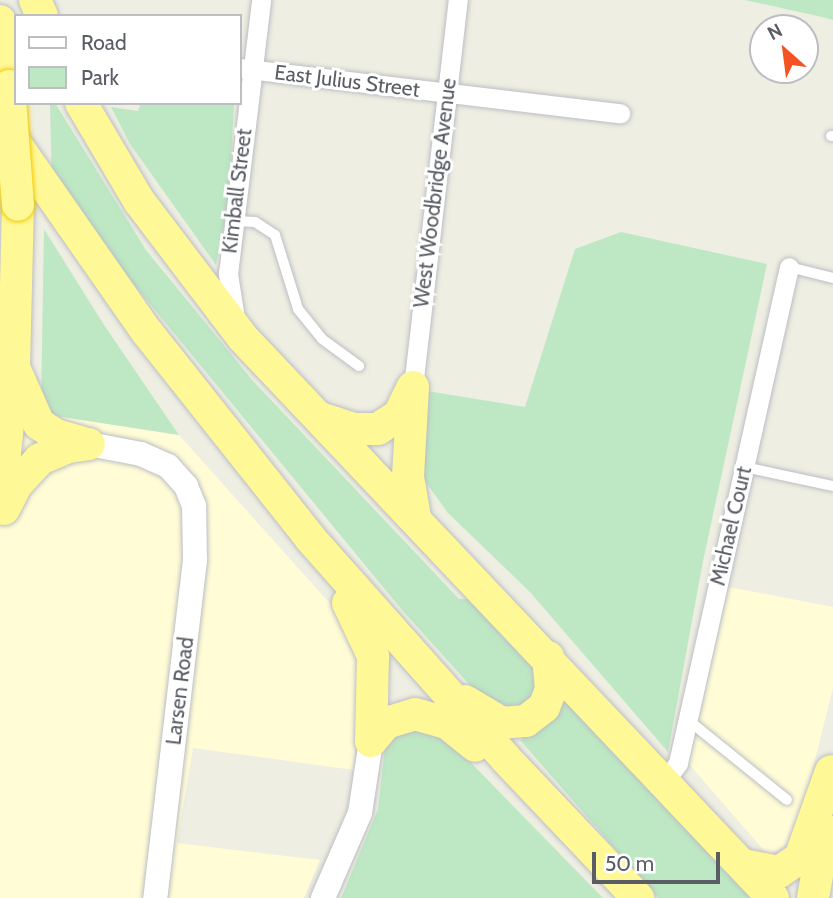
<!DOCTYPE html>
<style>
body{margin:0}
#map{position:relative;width:833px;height:898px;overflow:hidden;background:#eeeee2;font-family:Cabin,sans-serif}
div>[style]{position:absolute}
.commercial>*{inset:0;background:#fffcd6}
.green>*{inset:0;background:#bde8c3}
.roads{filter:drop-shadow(0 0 2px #bcbec4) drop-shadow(0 0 2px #bcbec4)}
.service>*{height:10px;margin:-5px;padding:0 5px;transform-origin:5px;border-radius:5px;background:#fff}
.minor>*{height:19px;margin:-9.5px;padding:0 9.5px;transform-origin:9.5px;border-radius:9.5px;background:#fff}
.tertiary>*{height:24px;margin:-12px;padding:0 12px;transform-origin:12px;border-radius:12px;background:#fff}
.trunk>*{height:32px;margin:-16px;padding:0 16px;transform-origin:16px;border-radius:16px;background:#fff897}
.bridges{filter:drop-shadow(0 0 2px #f0cb00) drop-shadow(0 0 2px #f0cb00)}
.trunk-bridge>*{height:32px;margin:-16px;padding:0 16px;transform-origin:16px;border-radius:16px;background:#fff897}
span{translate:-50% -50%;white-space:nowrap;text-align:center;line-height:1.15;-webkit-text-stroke:6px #fff;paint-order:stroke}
.street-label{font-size:21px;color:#5a5d64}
.legend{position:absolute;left:14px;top:14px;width:228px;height:91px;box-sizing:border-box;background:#fff;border:2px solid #bdbec1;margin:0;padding:9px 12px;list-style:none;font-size:21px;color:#5a5d64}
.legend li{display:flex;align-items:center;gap:14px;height:35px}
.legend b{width:35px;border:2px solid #bdbec1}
.north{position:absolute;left:749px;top:14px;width:70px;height:70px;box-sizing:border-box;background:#fff;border:2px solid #bdbec1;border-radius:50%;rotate:332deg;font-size:19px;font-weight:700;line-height:28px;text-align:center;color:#5a5d64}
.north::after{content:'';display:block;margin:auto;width:24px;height:32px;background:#f45322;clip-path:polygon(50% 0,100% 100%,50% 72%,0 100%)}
.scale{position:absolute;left:592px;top:852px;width:128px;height:32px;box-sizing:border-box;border:4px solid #5a5d64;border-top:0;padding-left:9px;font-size:21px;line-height:24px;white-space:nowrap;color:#5a5d64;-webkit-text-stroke:5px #fff;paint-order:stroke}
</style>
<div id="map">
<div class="commercial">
<div style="clip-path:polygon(0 377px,56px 416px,179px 435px,360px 637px,354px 770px,193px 748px,177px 843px,320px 860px,304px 898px,0 898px)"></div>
<div style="clip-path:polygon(729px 587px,833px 607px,833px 688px,795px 840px,768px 855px,688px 763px)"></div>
</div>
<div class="green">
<div style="clip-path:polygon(745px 0,833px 0,833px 20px,822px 17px)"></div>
<div style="clip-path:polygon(50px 103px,55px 103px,146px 250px,253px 381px,459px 599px,476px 599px,541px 671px,535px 700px,512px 713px,487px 704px,402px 610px,52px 185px)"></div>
<div style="clip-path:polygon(141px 103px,234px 103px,229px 199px,216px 265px,130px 144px,111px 107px,138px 111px)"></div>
<div style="clip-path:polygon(44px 229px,104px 325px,179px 435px,56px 416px,41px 406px)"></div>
<div style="clip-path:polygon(621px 232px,767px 264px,703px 561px,668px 752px,530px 592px,448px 513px,420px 474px,427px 391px,525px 407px,575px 249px)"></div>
<div style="clip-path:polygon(564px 694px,742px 886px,751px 898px,658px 898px,520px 740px,545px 722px)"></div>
<div style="clip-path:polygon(403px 727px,439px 730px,603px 898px,341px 898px,378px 809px,385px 747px)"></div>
</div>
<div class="roads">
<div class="service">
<div style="left:831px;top:136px;width:2px"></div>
<div style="left:236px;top:221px;width:19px;rotate:3deg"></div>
<div style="left:255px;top:222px;width:24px;rotate:33deg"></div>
<div style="left:275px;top:235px;width:77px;rotate:72.7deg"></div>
<div style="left:298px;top:309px;width:38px;rotate:51deg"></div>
<div style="left:322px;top:339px;width:46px;rotate:36.1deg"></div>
<div style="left:789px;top:267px;width:45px;rotate:14deg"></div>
<div style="left:744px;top:467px;width:91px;rotate:12.1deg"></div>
<div style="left:688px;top:720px;width:127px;rotate:38.9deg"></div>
</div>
<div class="minor">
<div style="left:240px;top:68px;width:383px;rotate:6.8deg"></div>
<div style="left:235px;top:318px;width:45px;rotate:-99deg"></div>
<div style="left:228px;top:274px;width:276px;rotate:-83.1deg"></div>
<div style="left:413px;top:387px;width:390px;rotate:-83.4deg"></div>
<div style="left:665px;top:781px;width:22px;rotate:-54deg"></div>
<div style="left:678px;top:763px;width:508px;rotate:-77.39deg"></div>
</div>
<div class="tertiary">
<div style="left:89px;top:444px;width:53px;rotate:10.9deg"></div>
<div style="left:141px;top:454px;width:30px;rotate:24deg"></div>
<div style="left:168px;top:466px;width:27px;rotate:48deg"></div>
<div style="left:186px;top:486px;width:22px;rotate:68deg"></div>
<div style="left:194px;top:506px;width:54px;rotate:88.9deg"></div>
<div style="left:195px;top:560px;width:340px;rotate:96.7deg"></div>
<div style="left:323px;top:898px;width:93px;rotate:-66.5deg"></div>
<div style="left:360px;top:813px;width:73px;rotate:-81.3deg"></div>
</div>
<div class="trunk">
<div style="left:35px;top:0;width:17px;rotate:66deg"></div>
<div style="left:0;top:21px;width:66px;rotate:82.1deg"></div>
<div style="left:81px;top:103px;width:114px;rotate:59.4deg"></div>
<div style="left:139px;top:201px;width:172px;rotate:52.8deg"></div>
<div style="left:243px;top:338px;width:771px;rotate:46.58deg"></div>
<div style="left:8px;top:133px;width:243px;rotate:55.1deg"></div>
<div style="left:147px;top:332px;width:263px;rotate:51.6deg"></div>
<div style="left:310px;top:538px;width:295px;rotate:48.4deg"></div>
<div style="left:506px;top:759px;width:192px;rotate:46.5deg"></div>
<div style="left:16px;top:372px;width:57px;rotate:66.1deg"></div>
<div style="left:39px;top:424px;width:20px;rotate:33deg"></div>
<div style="left:56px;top:435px;width:32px;rotate:16deg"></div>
<div style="left:413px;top:387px;width:90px;rotate:93.2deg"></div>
<div style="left:408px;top:477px;width:41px;rotate:80.1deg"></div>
<div style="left:320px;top:418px;width:35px;rotate:18deg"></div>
<div style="left:353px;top:429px;width:25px"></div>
<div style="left:378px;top:429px;width:25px;rotate:-34deg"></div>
<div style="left:399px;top:415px;width:30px;rotate:-64deg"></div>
<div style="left:0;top:501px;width:135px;rotate:-84deg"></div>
<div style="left:14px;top:367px;width:162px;rotate:-88.6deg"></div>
<div style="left:4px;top:509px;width:27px;rotate:-63deg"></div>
<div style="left:16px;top:485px;width:35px;rotate:-47deg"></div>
<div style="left:40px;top:459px;width:30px;rotate:-23deg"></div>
<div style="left:68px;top:447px;width:21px;rotate:-8deg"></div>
<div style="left:348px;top:603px;width:59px;rotate:64.7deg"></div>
<div style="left:373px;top:656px;width:85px;rotate:91.3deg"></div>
<div style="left:465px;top:701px;width:43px;rotate:30.7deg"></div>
<div style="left:502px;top:723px;width:24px;rotate:-5deg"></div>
<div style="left:526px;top:721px;width:23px;rotate:-38deg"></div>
<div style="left:544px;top:707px;width:18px;rotate:-68deg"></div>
<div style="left:551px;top:690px;width:33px;rotate:-95deg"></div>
<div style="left:371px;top:741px;width:23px;rotate:-50deg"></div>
<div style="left:386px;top:723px;width:30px;rotate:-17deg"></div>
<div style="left:415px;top:714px;width:33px;rotate:16deg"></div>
<div style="left:447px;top:723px;width:36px;rotate:39deg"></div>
<div style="left:743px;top:865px;width:37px;rotate:11deg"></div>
<div style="left:779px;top:872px;width:25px;rotate:-34deg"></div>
<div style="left:800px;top:858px;width:92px;rotate:-70.4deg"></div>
<div style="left:813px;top:898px;width:69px;rotate:-80deg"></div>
</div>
</div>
<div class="bridges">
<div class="trunk-bridge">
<div style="left:9px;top:86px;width:119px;rotate:85.7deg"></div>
</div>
</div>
<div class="street-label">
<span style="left:347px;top:81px;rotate:7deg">East Julius Street</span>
<span style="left:237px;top:191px;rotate:-83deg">Kimball Street</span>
<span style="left:435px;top:193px;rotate:-83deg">West Woodbridge Avenue</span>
<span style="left:731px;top:526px;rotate:-77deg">Michael Court</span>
<span style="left:180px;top:691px;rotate:-83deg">Larsen Road</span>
</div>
<ul class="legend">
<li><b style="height:9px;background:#fff"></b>Road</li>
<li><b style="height:19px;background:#bde8c3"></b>Park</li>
</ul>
<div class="north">N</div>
<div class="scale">50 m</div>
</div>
